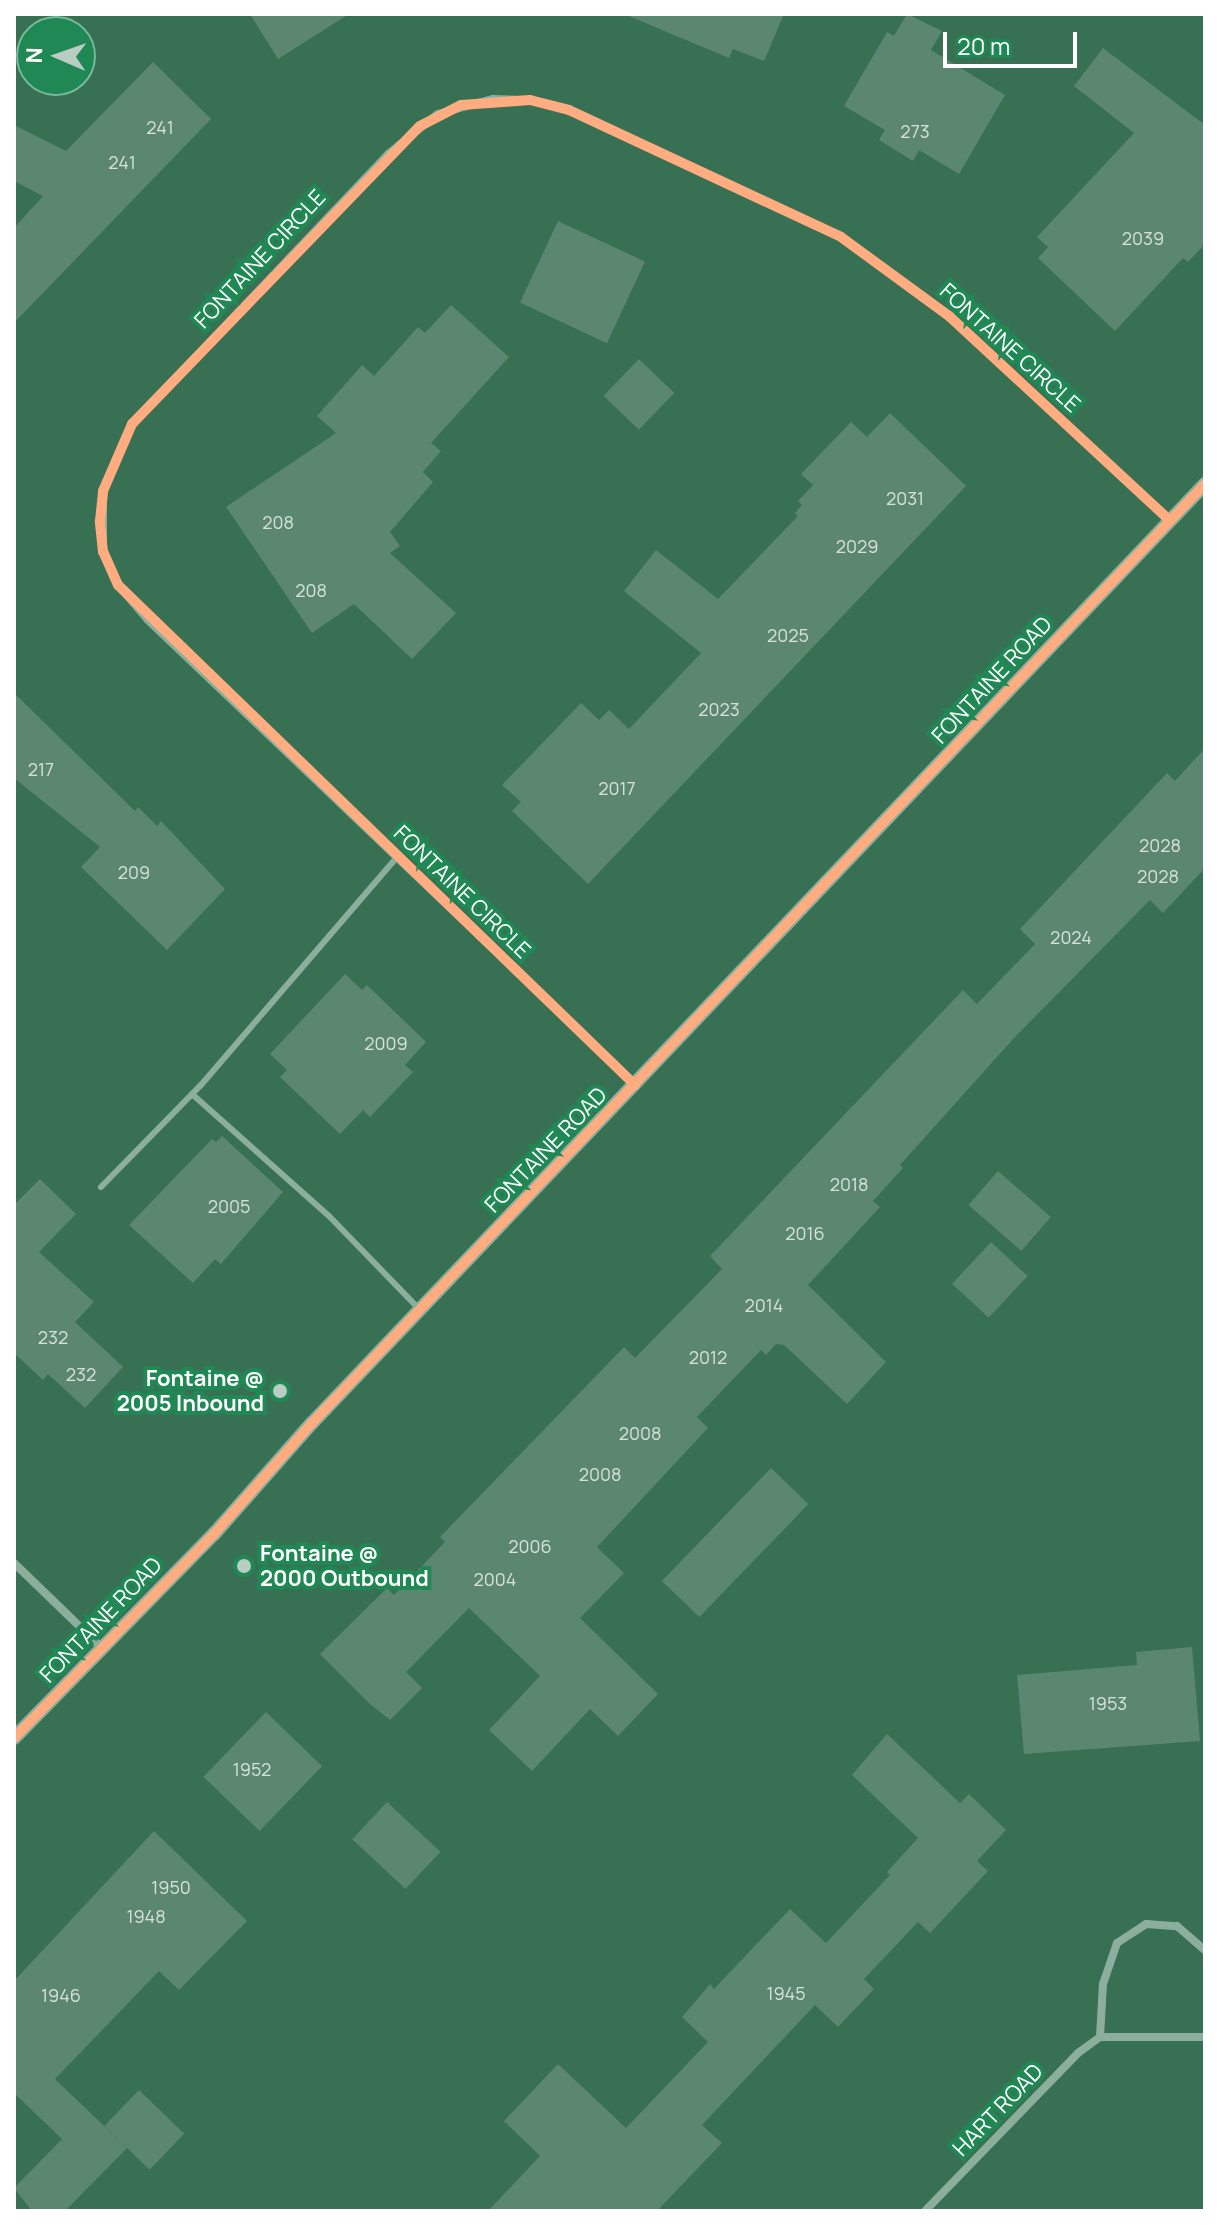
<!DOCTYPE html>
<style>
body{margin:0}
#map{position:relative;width:1219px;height:2225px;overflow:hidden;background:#387054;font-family:Manrope,sans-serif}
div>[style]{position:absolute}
.building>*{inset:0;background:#5b8670;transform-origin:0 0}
.service>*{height:6px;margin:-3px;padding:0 3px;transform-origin:3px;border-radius:3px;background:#8baf9c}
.minor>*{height:8px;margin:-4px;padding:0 4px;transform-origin:4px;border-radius:4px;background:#8baf9c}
.tertiary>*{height:14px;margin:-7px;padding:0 7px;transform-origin:7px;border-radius:7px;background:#8baf9c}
.cycleway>*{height:10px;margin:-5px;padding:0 5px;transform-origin:5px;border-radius:5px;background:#ffac80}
.dots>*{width:22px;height:22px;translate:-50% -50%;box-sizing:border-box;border:4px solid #208855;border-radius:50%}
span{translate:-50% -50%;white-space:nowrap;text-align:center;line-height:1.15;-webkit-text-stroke:8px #208855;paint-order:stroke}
.number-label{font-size:18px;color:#d6e1db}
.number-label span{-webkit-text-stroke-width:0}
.street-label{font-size:22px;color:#fff}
.poi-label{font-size:22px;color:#fff;font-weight:700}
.right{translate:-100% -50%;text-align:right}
.left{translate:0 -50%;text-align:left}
.frame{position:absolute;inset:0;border:16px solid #fff;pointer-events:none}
.north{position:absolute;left:16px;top:16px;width:80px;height:80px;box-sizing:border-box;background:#208855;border:2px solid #79b899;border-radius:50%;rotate:272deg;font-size:22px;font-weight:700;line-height:32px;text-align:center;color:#fff}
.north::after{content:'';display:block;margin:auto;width:28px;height:36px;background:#b9cdc3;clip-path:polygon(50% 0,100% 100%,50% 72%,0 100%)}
.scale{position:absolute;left:943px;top:32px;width:134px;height:36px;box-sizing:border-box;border:4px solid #fff;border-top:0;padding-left:10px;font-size:24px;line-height:28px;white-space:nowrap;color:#fff;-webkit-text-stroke:6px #208855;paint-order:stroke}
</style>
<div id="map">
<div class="building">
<div style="clip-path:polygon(250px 14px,349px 14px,278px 59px)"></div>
<div style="clip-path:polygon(624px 14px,784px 14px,764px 61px,733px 49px,729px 58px)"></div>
<div style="clip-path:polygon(907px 14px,942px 31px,931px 50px,1005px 95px,959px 174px,919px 150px,913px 161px,879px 140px,885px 130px,844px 106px,887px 32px,894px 36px)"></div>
<div style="clip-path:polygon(1103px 48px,1205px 125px,1205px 244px,1188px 262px,1183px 258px,1115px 331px,1038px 258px,1048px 247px,1037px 237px,1134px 133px,1074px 86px)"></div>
<div style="clip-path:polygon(153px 62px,211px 119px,14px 323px,14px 228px,43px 196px,14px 181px,14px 125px,66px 151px)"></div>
<div style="left:558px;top:221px;width:96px;height:90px;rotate:25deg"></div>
<div style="clip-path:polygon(451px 305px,509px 357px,431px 443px,441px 451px,423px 472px,433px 482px,390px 532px,400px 546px,390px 553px,456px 613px,412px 659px,354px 604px,312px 633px,226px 507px,336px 433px,317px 416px,362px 365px,374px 376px,418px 327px,425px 333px)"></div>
<div style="left:639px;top:359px;width:49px;height:51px;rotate:44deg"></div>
<div style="clip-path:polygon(890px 413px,966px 486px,588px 884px,512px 811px,521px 802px,502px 785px,581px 703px,599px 720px,609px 710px,629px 729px,701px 653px,624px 591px,656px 550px,718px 599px,798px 516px,795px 513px,802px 505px,798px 501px,813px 485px,801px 474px,851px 422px,867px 437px)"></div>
<div style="clip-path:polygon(14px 693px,135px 811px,138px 807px,157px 826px,161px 821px,225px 889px,167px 950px,81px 867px,100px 847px,14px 778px)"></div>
<div style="clip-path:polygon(1205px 748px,1205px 868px,1163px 913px,1150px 900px,1014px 1038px,900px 1165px,903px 1168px,873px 1201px,880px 1207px,808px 1285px,886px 1362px,847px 1404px,784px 1345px,776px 1344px,766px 1355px,761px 1350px,697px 1417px,708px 1428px,597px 1547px,624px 1573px,580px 1618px,658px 1694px,618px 1736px,590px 1709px,532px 1771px,489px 1730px,540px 1676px,469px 1608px,406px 1672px,422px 1688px,390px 1720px,370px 1704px,320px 1654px,387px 1588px,394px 1595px,445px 1542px,440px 1537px,624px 1347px,635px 1358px,722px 1269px,710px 1256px,963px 990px,977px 1004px,1035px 944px,1020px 929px,1167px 773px,1175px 781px)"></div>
<div style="clip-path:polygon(345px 974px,362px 990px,367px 985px,426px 1042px,405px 1065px,413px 1072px,370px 1117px,363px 1110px,340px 1134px,280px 1077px,287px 1070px,270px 1054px)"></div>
<div style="clip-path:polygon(222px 1136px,283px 1192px,221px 1264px,215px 1259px,193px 1283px,129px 1225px,212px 1139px,216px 1142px)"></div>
<div style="left:998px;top:1171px;width:70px;height:45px;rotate:41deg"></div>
<div style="clip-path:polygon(40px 1179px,76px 1214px,39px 1252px,94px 1302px,75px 1322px,123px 1367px,85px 1408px,48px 1374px,43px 1380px,14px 1353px,14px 1205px)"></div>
<div style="left:991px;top:1242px;width:50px;height:57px;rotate:43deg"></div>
<div style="left:771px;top:1468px;width:52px;height:157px;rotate:44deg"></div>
<div style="clip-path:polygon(1192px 1647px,1200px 1741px,1024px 1754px,1017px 1675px,1137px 1665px,1136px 1652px)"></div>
<div style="left:266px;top:1712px;width:78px;height:90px;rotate:44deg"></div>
<div style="clip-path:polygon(887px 1734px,960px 1803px,969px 1794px,1006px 1830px,977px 1861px,988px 1871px,930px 1933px,918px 1922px,864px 1979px,874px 1989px,838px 2027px,815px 2005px,702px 2125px,722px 2143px,657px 2211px,488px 2211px,540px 2156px,504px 2121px,558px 2064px,626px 2128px,708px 2042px,682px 2017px,710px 1984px,714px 1989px,790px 1909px,826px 1943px,890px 1875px,887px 1872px,918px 1838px,852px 1775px)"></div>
<div style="left:387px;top:1802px;width:73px;height:51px;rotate:43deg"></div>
<div style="clip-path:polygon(154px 1831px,247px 1921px,179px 1990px,159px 1971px,55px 2079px,127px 2148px,65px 2211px,32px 2211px,14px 2188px,62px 2139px,14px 2093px,14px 1981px)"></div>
<div style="left:139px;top:2090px;width:63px;height:50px;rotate:44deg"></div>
</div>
<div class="service">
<div style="left:192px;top:1094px;width:183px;rotate:41.7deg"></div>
<div style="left:329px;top:1216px;width:129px;rotate:45.9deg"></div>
<div style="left:101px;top:1187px;width:143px;rotate:-45.6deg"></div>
<div style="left:201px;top:1085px;width:301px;rotate:-49.3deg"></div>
</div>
<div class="minor">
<div style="left:635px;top:1084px;width:673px;rotate:-136.39deg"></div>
<div style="left:148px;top:620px;width:46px;rotate:-130.6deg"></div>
<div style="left:118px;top:585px;width:36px;rotate:-114deg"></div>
<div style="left:103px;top:552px;width:61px;rotate:-90deg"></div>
<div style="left:103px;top:491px;width:73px;rotate:-66.6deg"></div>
<div style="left:132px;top:424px;width:372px;rotate:-46.5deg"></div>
<div style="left:388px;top:154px;width:64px;rotate:-38.7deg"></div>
<div style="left:438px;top:114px;width:57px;rotate:-15.3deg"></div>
<div style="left:493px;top:99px;width:37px;rotate:2deg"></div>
<div style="left:530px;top:100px;width:40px;rotate:14.4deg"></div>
<div style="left:569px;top:110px;width:300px;rotate:25deg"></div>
<div style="left:841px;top:237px;width:134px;rotate:36.2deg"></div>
<div style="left:949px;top:316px;width:301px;rotate:42.8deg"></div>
<div style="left:14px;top:1563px;width:122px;rotate:44deg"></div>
<div style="left:1100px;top:2037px;width:53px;rotate:-86.8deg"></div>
<div style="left:1103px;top:1984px;width:43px;rotate:-71.1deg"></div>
<div style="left:1117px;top:1943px;width:35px;rotate:-33deg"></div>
<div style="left:1146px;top:1924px;width:31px;rotate:4deg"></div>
<div style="left:1177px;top:1926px;width:37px;rotate:41deg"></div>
<div style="left:925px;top:2211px;width:220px;rotate:-45.9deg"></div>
<div style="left:1078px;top:2053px;width:27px;rotate:-36deg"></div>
<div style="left:1100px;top:2037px;width:105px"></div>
</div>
<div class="tertiary">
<div style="left:14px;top:1738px;width:286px;rotate:-45.6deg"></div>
<div style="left:214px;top:1534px;width:148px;rotate:-48.6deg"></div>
<div style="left:312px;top:1423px;width:1296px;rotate:-46.44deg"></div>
</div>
<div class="cycleway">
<div style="left:635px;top:1085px;width:719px;rotate:-135.96deg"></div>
<div style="left:118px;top:585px;width:36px;rotate:-114deg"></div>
<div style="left:103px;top:552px;width:31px;rotate:-96deg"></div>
<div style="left:100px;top:521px;width:30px;rotate:-84deg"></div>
<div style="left:103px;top:491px;width:73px;rotate:-66.6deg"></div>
<div style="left:132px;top:424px;width:414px;rotate:-46deg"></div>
<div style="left:420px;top:126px;width:46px;rotate:-27.1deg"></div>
<div style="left:461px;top:105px;width:69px;rotate:-4.1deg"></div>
<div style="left:530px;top:100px;width:40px;rotate:14.4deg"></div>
<div style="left:569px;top:110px;width:300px;rotate:25deg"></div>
<div style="left:841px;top:237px;width:134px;rotate:36.2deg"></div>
<div style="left:949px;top:316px;width:301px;rotate:42.8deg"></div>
<div style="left:14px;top:1738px;width:286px;rotate:-45.6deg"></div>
<div style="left:214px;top:1534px;width:148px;rotate:-48.6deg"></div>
<div style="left:312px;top:1423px;width:1296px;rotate:-46.44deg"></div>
</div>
<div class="dots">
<div style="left:280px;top:1391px;background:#b9cdc3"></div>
<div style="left:244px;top:1566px;background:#b9cdc3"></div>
</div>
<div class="number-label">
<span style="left:160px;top:127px">241</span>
<span style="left:915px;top:131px">273</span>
<span style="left:122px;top:162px">241</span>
<span style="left:1143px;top:238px">2039</span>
<span style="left:905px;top:498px">2031</span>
<span style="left:278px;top:522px">208</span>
<span style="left:857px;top:546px">2029</span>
<span style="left:311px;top:590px">208</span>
<span style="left:788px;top:635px">2025</span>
<span style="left:719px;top:709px">2023</span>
<span style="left:41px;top:769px">217</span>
<span style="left:617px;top:788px">2017</span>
<span style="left:1160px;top:845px">2028</span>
<span style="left:134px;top:872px">209</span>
<span style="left:1158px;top:876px">2028</span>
<span style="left:1071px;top:937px">2024</span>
<span style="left:386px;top:1043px">2009</span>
<span style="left:849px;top:1184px">2018</span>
<span style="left:229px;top:1206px">2005</span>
<span style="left:805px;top:1233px">2016</span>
<span style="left:764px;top:1305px">2014</span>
<span style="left:53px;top:1337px">232</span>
<span style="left:708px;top:1357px">2012</span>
<span style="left:81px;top:1374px">232</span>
<span style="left:640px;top:1433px">2008</span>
<span style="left:600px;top:1474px">2008</span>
<span style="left:530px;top:1546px">2006</span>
<span style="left:495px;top:1579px">2004</span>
<span style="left:1108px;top:1703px">1953</span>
<span style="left:252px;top:1769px">1952</span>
<span style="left:171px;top:1887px">1950</span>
<span style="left:146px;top:1916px">1948</span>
<span style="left:786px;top:1993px">1945</span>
<span style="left:61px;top:1995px">1946</span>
</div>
<div class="street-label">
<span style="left:260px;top:259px;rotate:-47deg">FONTAINE CIRCLE</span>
<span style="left:1010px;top:348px;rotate:42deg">FONTAINE CIRCLE</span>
<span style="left:992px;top:680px;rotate:-47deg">FONTAINE ROAD</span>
<span style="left:462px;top:892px;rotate:44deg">FONTAINE CIRCLE</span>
<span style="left:546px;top:1150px;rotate:-46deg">FONTAINE ROAD</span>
<span style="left:101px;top:1620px;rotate:-46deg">FONTAINE ROAD</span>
<span style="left:998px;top:2110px;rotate:-46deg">HART ROAD</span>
</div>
<div class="poi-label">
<span class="right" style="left:264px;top:1391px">Fontaine @<br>2005 Inbound</span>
<span class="left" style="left:260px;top:1566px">Fontaine @<br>2000 Outbound</span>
</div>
<div class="frame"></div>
<div class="north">N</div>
<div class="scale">20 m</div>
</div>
